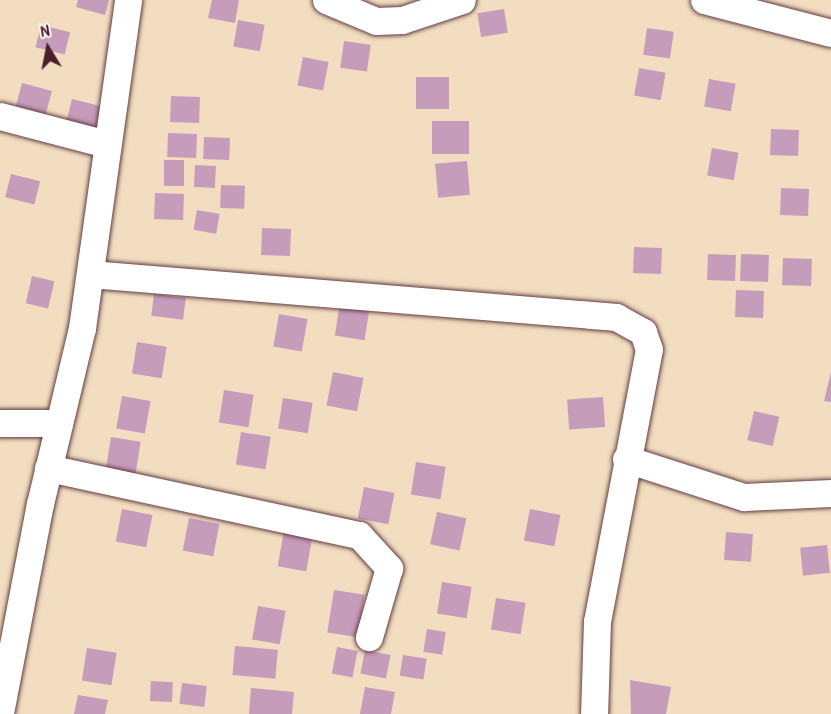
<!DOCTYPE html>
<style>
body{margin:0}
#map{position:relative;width:831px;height:714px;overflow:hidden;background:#f2ddc0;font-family:"Patrick Hand",sans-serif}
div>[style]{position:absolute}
.building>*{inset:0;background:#c69cbb;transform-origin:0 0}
.roads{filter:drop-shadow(0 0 2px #633c41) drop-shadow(0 0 2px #633c41)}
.street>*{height:27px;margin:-13.5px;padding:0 13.5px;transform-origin:13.5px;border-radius:13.5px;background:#fff}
span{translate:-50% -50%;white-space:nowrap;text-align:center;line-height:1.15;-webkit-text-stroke:5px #f6f6f2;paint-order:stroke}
.north{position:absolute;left:18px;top:18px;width:60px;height:60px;-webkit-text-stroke:4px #f6f6f2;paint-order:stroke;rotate:350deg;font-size:16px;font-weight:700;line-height:24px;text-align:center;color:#4a1f2b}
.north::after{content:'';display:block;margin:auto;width:21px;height:27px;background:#4a1f2b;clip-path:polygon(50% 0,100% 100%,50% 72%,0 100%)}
</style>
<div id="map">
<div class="building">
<div style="clip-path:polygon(78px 0,109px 0,105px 15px,76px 7px)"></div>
<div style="clip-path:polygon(212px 0,239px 0,235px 23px,208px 18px)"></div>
<div style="left:504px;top:9px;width:24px;height:27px;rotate:81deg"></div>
<div style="left:238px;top:20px;width:27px;height:27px;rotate:10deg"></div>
<div style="left:41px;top:25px;width:30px;height:23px;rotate:14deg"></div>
<div style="left:647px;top:28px;width:27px;height:27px;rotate:8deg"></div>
<div style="left:344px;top:41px;width:27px;height:27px;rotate:8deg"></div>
<div style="left:303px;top:57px;width:26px;height:29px;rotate:11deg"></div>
<div style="left:639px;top:68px;width:27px;height:28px;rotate:10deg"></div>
<div style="left:416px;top:77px;width:33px;height:32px"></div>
<div style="left:709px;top:79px;width:27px;height:28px;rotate:10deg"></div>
<div style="left:22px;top:83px;width:31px;height:24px;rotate:15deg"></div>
<div style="left:171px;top:96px;width:29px;height:26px;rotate:2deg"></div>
<div style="left:72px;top:99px;width:30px;height:23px;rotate:14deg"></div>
<div style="left:432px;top:121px;width:37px;height:33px"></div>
<div style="left:771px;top:129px;width:28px;height:26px;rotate:2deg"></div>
<div style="left:168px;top:133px;width:29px;height:24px;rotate:2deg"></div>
<div style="left:204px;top:137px;width:26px;height:22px;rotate:2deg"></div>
<div style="left:712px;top:148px;width:27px;height:28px;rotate:10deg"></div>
<div style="left:164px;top:160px;width:20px;height:26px"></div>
<div style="left:467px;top:161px;width:34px;height:32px;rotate:85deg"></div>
<div style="left:195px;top:165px;width:21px;height:22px;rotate:3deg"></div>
<div style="left:11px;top:174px;width:30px;height:24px;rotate:14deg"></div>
<div style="left:221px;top:185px;width:24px;height:23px;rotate:2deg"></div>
<div style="left:781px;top:188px;width:28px;height:27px;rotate:2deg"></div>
<div style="left:155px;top:193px;width:29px;height:26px;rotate:2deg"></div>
<div style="left:197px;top:210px;width:23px;height:20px;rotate:10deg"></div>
<div style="left:262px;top:228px;width:29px;height:27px;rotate:2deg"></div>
<div style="left:634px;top:247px;width:28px;height:26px;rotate:2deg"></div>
<div style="left:708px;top:254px;width:28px;height:26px;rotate:2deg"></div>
<div style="left:741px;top:254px;width:28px;height:27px;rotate:2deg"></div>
<div style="left:783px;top:258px;width:29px;height:27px;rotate:2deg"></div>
<div style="left:32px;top:276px;width:23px;height:28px;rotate:13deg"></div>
<div style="left:736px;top:290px;width:28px;height:27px;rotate:2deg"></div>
<div style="left:154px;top:294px;width:32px;height:22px;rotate:7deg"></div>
<div style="left:340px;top:303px;width:30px;height:33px;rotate:9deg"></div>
<div style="left:279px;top:314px;width:29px;height:33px;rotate:10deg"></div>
<div style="left:137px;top:342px;width:30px;height:32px;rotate:9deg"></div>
<div style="left:333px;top:372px;width:31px;height:34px;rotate:11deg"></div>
<div style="clip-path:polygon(831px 372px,831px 402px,824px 401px)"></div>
<div style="left:224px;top:390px;width:30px;height:33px;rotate:9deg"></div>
<div style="left:122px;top:396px;width:29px;height:33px;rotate:10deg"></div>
<div style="left:603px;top:397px;width:30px;height:36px;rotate:86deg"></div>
<div style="left:283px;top:398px;width:30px;height:31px;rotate:9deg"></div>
<div style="left:754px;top:411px;width:26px;height:30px;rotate:13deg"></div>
<div style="left:241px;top:432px;width:30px;height:33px;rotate:9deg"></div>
<div style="left:111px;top:437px;width:30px;height:33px;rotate:9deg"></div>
<div style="left:416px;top:462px;width:30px;height:33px;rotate:9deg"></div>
<div style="left:364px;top:487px;width:31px;height:32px;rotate:11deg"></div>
<div style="left:122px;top:509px;width:31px;height:33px;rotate:11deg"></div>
<div style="left:530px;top:509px;width:31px;height:32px;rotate:11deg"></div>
<div style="left:437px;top:512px;width:30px;height:33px;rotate:12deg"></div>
<div style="left:189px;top:518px;width:31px;height:33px;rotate:11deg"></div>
<div style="left:285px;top:525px;width:29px;height:42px;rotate:10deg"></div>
<div style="left:726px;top:532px;width:27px;height:28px;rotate:4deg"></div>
<div style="left:827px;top:545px;width:28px;height:27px;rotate:84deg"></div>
<div style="left:442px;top:582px;width:30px;height:32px;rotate:9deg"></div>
<div style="left:334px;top:590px;width:31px;height:43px;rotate:9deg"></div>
<div style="left:496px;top:598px;width:30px;height:32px;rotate:9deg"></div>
<div style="left:258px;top:606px;width:28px;height:34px;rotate:10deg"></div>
<div style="left:427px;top:629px;width:19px;height:23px;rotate:9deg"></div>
<div style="left:235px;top:646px;width:43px;height:29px;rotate:5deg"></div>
<div style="left:337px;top:647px;width:21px;height:27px;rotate:11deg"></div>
<div style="left:87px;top:648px;width:30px;height:33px;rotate:9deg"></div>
<div style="left:365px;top:650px;width:26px;height:24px;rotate:11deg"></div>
<div style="left:403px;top:655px;width:24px;height:21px;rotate:9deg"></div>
<div style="clip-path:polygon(630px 680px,671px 687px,666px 714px,631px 714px)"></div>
<div style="left:151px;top:681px;width:22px;height:20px;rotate:3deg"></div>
<div style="left:182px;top:683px;width:25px;height:21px;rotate:7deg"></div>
<div style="clip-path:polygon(365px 687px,395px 692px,391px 714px,360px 714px)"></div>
<div style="clip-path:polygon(251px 688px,294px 692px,292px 714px,249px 714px)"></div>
<div style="clip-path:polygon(78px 695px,108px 700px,105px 714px,74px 714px)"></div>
</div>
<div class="roads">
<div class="street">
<div style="left:326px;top:0;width:54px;rotate:22.8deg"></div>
<div style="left:376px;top:21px;width:26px;rotate:-2deg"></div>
<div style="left:402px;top:20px;width:63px;rotate:-18.4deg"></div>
<div style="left:704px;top:0;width:131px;rotate:14.6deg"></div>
<div style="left:0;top:116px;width:111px;rotate:14.7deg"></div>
<div style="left:90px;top:274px;width:528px;rotate:4.67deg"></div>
<div style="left:616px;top:317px;width:31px;rotate:29deg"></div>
<div style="left:643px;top:332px;width:18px;rotate:71deg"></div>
<div style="left:649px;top:349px;width:277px;rotate:100.8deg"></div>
<div style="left:597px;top:621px;width:93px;rotate:91.8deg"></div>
<div style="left:0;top:423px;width:59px"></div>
<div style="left:626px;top:459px;width:124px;rotate:17.9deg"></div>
<div style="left:744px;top:497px;width:87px;rotate:-2.6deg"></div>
<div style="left:48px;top:468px;width:318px;rotate:12.2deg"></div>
<div style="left:359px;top:535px;width:45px;rotate:47.7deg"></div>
<div style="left:389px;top:568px;width:72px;rotate:106.2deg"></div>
<div style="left:0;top:713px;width:213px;rotate:-79.2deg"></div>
<div style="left:40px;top:504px;width:181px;rotate:-76.6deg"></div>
<div style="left:82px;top:328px;width:331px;rotate:-82deg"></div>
</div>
</div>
<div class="north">N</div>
</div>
